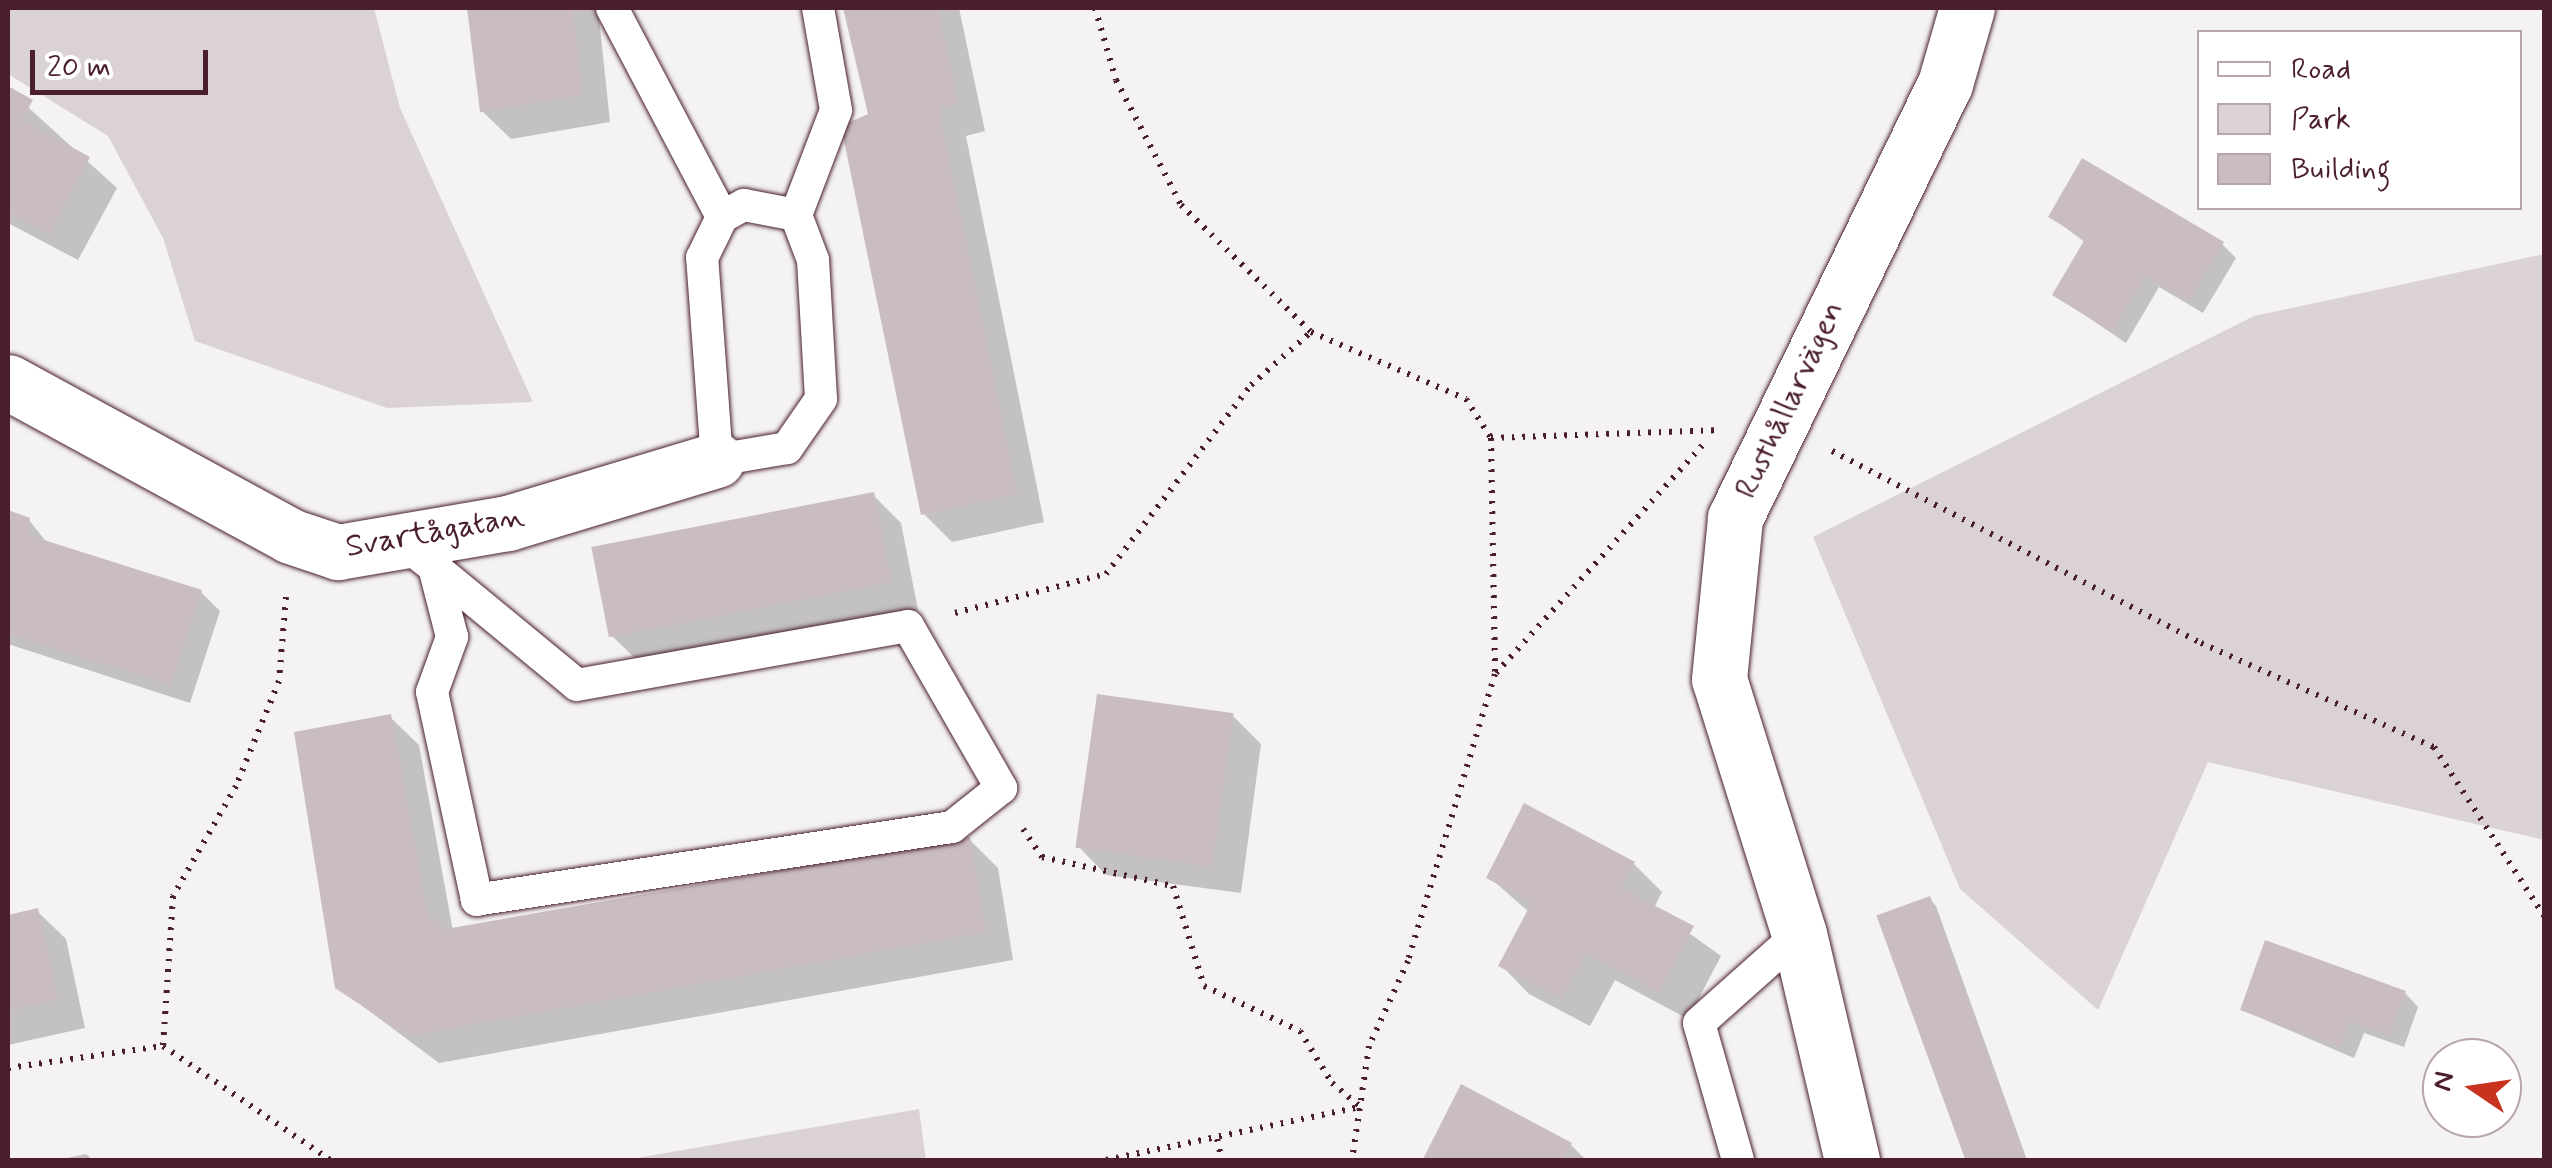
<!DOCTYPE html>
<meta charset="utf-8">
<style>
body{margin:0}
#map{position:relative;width:2552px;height:1168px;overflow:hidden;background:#f4f2f2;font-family:Mynerve,sans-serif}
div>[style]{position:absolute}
.green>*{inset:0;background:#dbd2d5}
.shadow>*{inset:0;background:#0003}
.building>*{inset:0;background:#cabdc1;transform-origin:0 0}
.path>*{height:6px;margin-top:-3px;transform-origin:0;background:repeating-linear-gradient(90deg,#4a1f2b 0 2.5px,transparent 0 10.5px)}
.roads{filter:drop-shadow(0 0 2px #4a1f2b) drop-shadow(0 0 2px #4a1f2b)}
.service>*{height:32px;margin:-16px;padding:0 16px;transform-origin:16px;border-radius:16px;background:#fff}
.minor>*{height:55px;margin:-27.5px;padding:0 27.5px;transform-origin:27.5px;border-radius:27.5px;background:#fff}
span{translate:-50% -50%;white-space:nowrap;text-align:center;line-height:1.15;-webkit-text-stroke:10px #fff;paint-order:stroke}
.street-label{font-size:32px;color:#4a1f2b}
.frame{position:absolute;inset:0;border:10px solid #4a1f2b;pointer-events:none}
.legend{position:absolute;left:2197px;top:30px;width:325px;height:180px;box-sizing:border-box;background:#fff;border:2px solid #b7a5aa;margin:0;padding:12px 18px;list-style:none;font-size:30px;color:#4a1f2b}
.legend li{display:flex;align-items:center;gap:20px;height:50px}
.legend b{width:50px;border:2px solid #b7a5aa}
.north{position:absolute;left:2422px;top:1038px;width:100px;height:100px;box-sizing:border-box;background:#fff;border:2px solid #b7a5aa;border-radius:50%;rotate:283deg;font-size:28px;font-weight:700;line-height:40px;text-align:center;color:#4a1f2b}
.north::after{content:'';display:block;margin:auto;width:35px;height:45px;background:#c8321e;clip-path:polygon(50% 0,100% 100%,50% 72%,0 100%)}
.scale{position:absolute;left:30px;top:50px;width:178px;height:45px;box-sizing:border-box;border:5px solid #4a1f2b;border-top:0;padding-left:12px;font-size:30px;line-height:35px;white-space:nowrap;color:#4a1f2b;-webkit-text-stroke:8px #fff;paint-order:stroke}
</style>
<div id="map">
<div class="green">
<div style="clip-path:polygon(8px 8px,374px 8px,400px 108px,533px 402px,387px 408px,195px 341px,163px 238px,108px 136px,8px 74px)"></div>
<div style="clip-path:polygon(2544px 254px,2544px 840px,2208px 762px,2098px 1010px,1960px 889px,1813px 537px,2254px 316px)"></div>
<div style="clip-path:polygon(919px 1109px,926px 1160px,625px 1160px)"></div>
</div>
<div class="shadow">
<div style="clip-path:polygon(469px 8px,598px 8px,610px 122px,511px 139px,482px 111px)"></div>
<div style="clip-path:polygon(846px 8px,959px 8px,985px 131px,966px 136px,1044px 522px,952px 542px,924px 514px,871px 116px)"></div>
<div style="clip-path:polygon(8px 89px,117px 188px,78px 260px,8px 223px)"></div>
<div style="clip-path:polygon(2051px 217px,2222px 244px,2236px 258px,2203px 313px,2159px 287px,2126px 343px,2055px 295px,2086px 243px)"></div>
<div style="clip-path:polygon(873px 495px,901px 523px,918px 610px,639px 662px,610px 634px)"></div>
<div style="clip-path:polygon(8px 513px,29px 520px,48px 544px,201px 592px,220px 611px,190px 703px,8px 644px)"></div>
<div style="clip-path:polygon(1233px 716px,1261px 744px,1241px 893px,1106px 875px,1078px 846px)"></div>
<div style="clip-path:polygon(390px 717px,419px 745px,453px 931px,970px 840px,998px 868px,1013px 960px,439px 1063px,337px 987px)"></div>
<div style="clip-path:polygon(1634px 864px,1662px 892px,1654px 908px,1721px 956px,1688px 1019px,1615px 980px,1590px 1026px,1529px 994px,1501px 965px,1529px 912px,1489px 877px)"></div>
<div style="clip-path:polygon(1930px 899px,1936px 906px,2027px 1160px,1966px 1160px,1880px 918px)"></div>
<div style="clip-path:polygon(37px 911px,66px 939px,85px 1028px,8px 1045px,8px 918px)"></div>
<div style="clip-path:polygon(2405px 993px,2418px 1007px,2404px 1047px,2364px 1033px,2354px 1058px,2242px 1010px)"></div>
<div style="clip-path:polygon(1571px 1145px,1586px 1160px,1426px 1158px)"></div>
<div style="clip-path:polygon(86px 1154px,93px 1160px,58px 1160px)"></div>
</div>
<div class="building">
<div style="clip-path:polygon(467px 8px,573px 8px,583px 95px,480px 112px)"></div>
<div style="clip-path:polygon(843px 8px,938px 8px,958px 103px,939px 108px,1017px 494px,921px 515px,841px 126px,868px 114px)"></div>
<div style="clip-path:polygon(8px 86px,33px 100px,22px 120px,90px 157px,49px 234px,8px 212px)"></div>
<div style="clip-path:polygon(2082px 158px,2224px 242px,2189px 301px,2145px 276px,2112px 332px,2052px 295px,2085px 239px,2048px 217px)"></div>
<div style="left:874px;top:492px;width:92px;height:288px;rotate:79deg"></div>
<div style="clip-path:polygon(8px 510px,30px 518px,28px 535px,202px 590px,171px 685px,8px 634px)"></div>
<div style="left:1097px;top:694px;width:138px;height:155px;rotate:8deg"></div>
<div style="clip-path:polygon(391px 714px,428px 915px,446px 929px,970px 837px,986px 932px,408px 1036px,335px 988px,294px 732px)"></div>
<div style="clip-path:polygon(1524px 803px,1635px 862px,1621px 888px,1694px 926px,1659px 992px,1586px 953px,1562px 999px,1498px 966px,1532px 902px,1486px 878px)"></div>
<div style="left:1930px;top:896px;width:281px;height:57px;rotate:70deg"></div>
<div style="clip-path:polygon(38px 908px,58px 999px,8px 1011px,8px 915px)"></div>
<div style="clip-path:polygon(2265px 940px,2406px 991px,2390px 1035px,2350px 1021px,2340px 1047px,2240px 1010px)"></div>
<div style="clip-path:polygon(1461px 1084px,1572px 1143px,1563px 1160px,1423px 1159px)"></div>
</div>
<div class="path">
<div style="left:1095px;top:8px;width:75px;rotate:73.7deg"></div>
<div style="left:1116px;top:80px;width:141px;rotate:62.5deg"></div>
<div style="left:1181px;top:205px;width:182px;rotate:44.3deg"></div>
<div style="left:1311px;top:332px;width:169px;rotate:23.4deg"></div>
<div style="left:1466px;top:399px;width:46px;rotate:57.3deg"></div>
<div style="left:1491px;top:438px;width:236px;rotate:89deg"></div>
<div style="left:1495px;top:674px;width:300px;rotate:106.9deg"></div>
<div style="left:1408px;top:961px;width:94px;rotate:114.6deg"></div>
<div style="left:1369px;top:1046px;width:115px;rotate:98.5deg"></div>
<div style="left:1491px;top:438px;width:224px;rotate:-2deg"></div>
<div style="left:1832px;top:451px;width:416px;rotate:27.5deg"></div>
<div style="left:2201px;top:643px;width:255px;rotate:24.1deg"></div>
<div style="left:2434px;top:747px;width:202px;rotate:56.9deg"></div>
<div style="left:286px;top:597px;width:84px;rotate:94.8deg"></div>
<div style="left:279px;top:681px;width:113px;rotate:112.3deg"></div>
<div style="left:236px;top:786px;width:127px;rotate:119.8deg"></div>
<div style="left:173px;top:896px;width:150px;rotate:93.8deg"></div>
<div style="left:163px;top:1046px;width:202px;rotate:34.3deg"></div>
<div style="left:955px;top:613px;width:156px;rotate:-14.5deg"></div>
<div style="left:1106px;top:574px;width:238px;rotate:-52.5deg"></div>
<div style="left:1251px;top:385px;width:80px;rotate:-41.5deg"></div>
<div style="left:1496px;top:673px;width:307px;rotate:-47.8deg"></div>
<div style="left:1023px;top:829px;width:34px;rotate:56deg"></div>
<div style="left:1042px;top:857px;width:134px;rotate:12.5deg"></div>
<div style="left:1173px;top:886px;width:105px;rotate:72.8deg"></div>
<div style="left:1204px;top:986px;width:106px;rotate:25.1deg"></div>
<div style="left:1300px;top:1031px;width:61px;rotate:58.4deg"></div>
<div style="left:1332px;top:1083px;width:35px;rotate:40deg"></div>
<div style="left:8px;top:1068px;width:157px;rotate:-8.1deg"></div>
<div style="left:1217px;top:1139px;width:22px;rotate:77deg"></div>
<div style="left:1106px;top:1160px;width:258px;rotate:-11.8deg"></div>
</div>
<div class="roads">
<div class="service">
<div style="left:612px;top:8px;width:236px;rotate:62.2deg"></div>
<div style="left:744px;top:205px;width:53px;rotate:10.9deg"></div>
<div style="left:796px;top:215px;width:48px;rotate:69.3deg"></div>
<div style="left:813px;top:260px;width:139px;rotate:86.7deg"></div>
<div style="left:821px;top:399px;width:60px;rotate:124.8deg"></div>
<div style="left:787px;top:448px;width:71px;rotate:170.3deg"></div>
<div style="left:717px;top:460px;width:203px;rotate:-94.2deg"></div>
<div style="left:702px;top:258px;width:46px;rotate:-64deg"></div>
<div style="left:722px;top:217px;width:25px;rotate:-29deg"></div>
<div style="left:796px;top:215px;width:112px;rotate:-69.1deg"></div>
<div style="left:836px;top:110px;width:104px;rotate:-100deg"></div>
<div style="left:401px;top:541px;width:42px;rotate:38.2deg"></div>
<div style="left:434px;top:567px;width:185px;rotate:39.5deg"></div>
<div style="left:577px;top:685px;width:336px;rotate:-10.1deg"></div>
<div style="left:908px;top:626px;width:187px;rotate:60.1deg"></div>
<div style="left:1001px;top:788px;width:63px;rotate:141.5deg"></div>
<div style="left:952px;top:827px;width:481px;rotate:171.3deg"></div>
<div style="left:477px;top:900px;width:213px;rotate:-102.2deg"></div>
<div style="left:432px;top:692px;width:59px;rotate:-70deg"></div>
<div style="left:452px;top:637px;width:72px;rotate:-104.4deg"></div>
<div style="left:1738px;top:1160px;width:142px;rotate:-105.9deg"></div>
<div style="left:1699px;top:1023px;width:134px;rotate:-41.7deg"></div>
</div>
<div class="minor">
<div style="left:8px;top:382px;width:321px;rotate:28.6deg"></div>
<div style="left:290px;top:536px;width:51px;rotate:18.4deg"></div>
<div style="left:338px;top:552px;width:172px;rotate:-9.7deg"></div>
<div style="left:508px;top:523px;width:218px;rotate:-16.8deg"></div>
<div style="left:1852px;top:1160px;width:232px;rotate:-103.2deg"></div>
<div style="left:1799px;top:934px;width:267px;rotate:-107.4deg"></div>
<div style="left:1719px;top:679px;width:162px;rotate:-84.3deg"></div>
<div style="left:1735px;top:518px;width:482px;rotate:-64.2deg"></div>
<div style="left:1945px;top:84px;width:79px;rotate:-73.9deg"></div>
</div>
</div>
<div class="street-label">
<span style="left:1790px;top:400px;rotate:-65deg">Rusthållarvägen</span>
<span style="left:435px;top:532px;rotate:-10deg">Svartågatan</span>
</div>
<div class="frame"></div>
<ul class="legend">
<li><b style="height:12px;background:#fff"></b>Road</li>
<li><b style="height:28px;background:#dbd2d5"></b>Park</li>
<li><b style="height:28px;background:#cabdc1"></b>Building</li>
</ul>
<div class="north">N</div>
<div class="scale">20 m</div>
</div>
